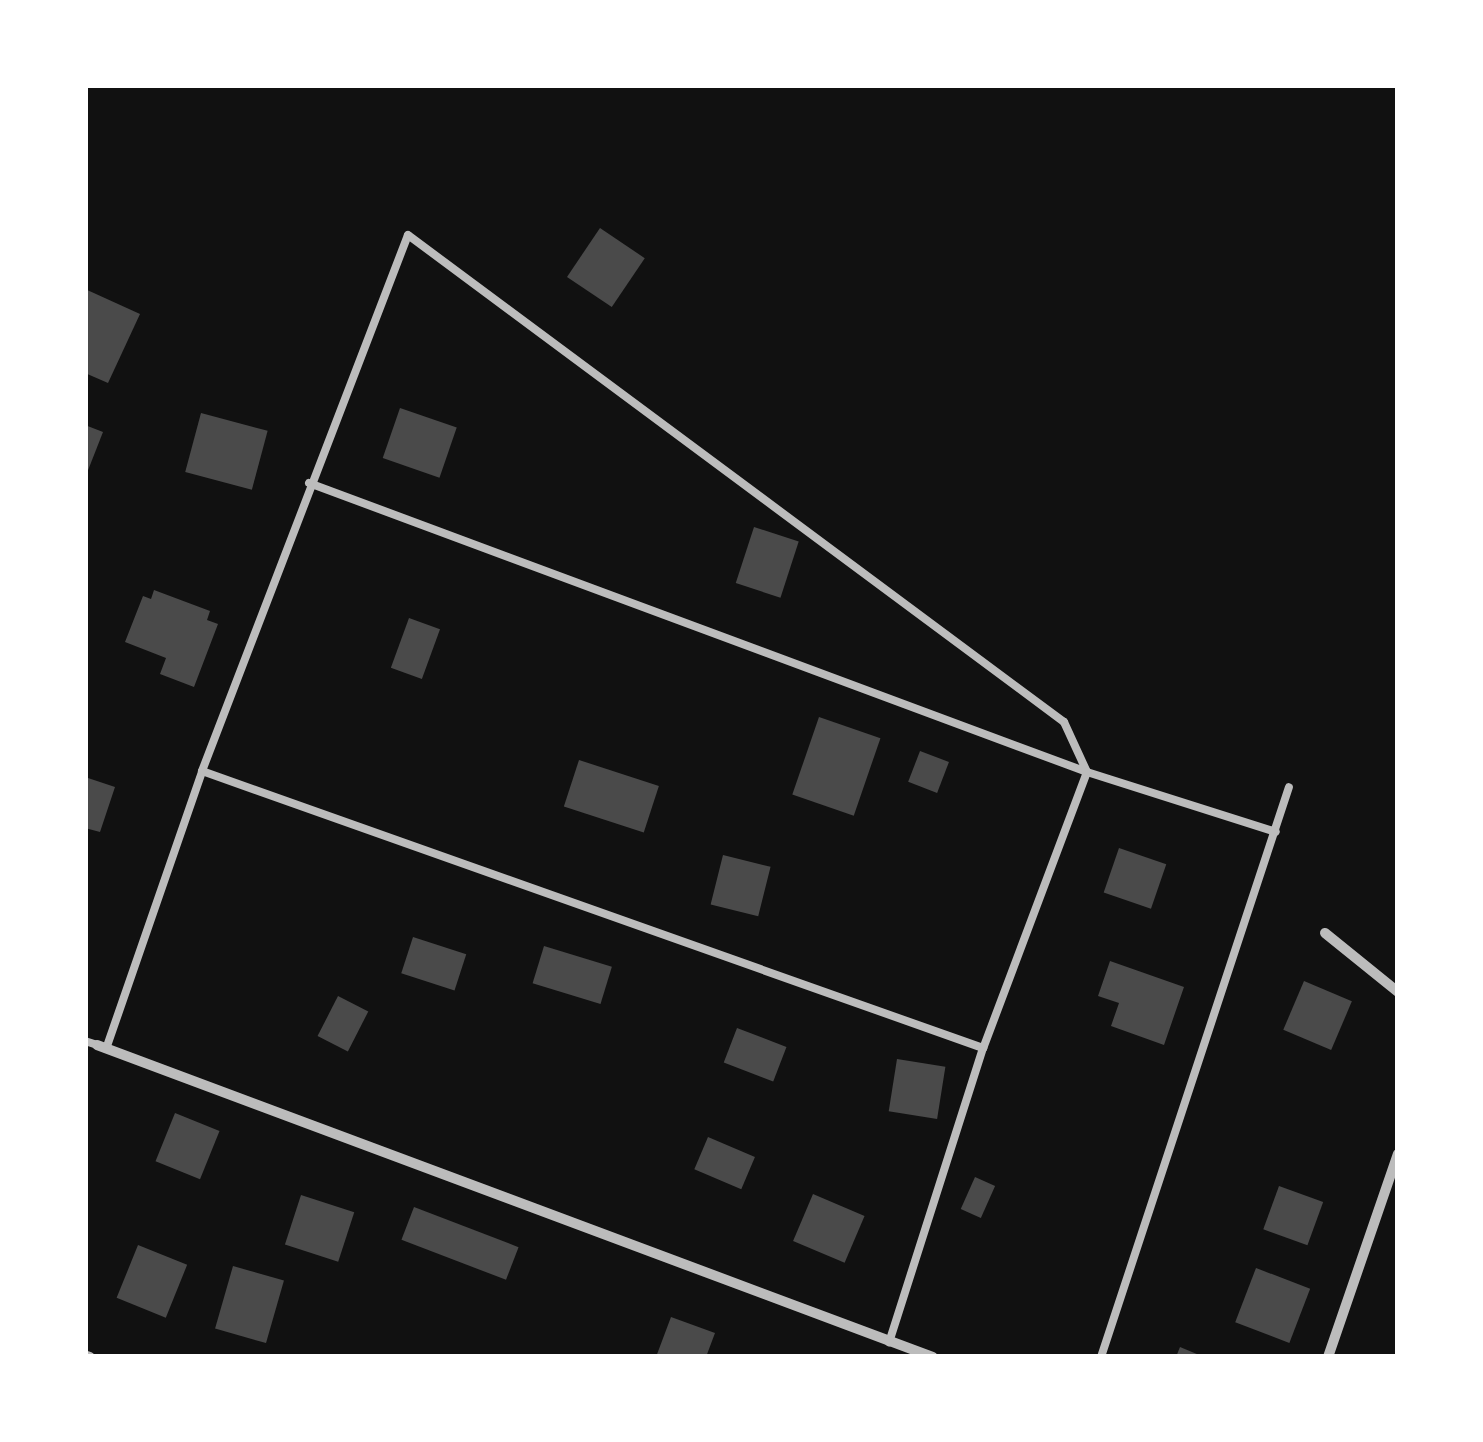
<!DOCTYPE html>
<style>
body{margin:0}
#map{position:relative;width:1483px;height:1442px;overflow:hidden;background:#111;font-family:"IBM Plex Serif",serif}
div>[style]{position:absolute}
.building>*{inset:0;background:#4a4a4a;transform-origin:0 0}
.service>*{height:8px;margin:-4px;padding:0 4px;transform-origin:4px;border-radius:4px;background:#bcbcbc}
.minor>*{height:10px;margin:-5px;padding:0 5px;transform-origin:5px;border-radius:5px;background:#bcbcbc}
span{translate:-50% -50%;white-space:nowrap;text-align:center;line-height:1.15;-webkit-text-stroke:8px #fff;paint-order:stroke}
.frame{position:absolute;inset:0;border:88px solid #fff;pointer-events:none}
</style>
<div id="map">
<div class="building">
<div style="left:600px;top:228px;width:54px;height:59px;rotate:34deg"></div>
<div style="clip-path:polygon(85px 289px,140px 314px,108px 383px,85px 373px)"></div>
<div style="left:400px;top:408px;width:60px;height:53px;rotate:19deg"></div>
<div style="left:201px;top:413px;width:69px;height:61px;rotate:15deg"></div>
<div style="clip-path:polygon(85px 425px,103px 432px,85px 478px)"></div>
<div style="left:754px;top:527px;width:47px;height:59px;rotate:18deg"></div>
<div style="clip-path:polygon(154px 590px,210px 611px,207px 620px,218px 624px,194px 687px,160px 674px,166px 658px,125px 642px,143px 596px,151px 599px)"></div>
<div style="left:409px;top:618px;width:33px;height:53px;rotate:20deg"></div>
<div style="left:819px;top:717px;width:65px;height:82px;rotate:19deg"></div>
<div style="left:920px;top:751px;width:31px;height:33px;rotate:21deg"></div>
<div style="left:579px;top:760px;width:84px;height:49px;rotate:18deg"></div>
<div style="clip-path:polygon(85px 777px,115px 787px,100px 832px,85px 828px)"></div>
<div style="left:1119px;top:848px;width:50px;height:47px;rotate:19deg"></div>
<div style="left:723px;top:855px;width:49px;height:51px;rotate:14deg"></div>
<div style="left:413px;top:937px;width:56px;height:38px;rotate:18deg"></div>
<div style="left:544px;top:946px;width:71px;height:39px;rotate:17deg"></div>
<div style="clip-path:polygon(1110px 961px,1184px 987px,1164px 1045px,1111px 1026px,1119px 1003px,1098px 996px)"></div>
<div style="left:1304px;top:981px;width:52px;height:53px;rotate:23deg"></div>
<div style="left:338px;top:996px;width:34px;height:45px;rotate:27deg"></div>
<div style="left:737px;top:1028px;width:53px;height:37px;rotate:21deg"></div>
<div style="left:897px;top:1059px;width:49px;height:53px;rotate:9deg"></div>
<div style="left:175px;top:1113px;width:48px;height:52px;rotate:22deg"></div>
<div style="left:708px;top:1137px;width:51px;height:35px;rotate:23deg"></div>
<div style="left:975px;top:1177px;width:22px;height:35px;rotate:24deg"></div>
<div style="left:1279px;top:1186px;width:47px;height:46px;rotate:20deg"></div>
<div style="left:813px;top:1194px;width:56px;height:51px;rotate:23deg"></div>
<div style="left:301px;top:1195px;width:56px;height:52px;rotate:18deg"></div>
<div style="left:414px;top:1207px;width:112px;height:35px;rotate:21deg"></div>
<div style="left:138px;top:1245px;width:53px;height:57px;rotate:22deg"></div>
<div style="left:233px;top:1266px;width:53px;height:65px;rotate:16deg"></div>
<div style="left:1256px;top:1268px;width:58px;height:58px;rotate:21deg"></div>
<div style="clip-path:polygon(671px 1317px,715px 1333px,706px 1357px,656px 1357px)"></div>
<div style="clip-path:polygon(1180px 1347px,1204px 1357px,1176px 1357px)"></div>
</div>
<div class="service">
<div style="left:309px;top:483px;width:830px;rotate:20.38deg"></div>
<div style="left:1087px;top:772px;width:198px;rotate:17.6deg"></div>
<div style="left:202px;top:771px;width:829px;rotate:19.53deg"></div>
<div style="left:85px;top:1041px;width:13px;rotate:18deg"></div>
<div style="left:106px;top:1049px;width:294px;rotate:-70.9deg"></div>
<div style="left:202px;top:771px;width:574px;rotate:-68.98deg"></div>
<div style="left:408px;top:235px;width:817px;rotate:36.59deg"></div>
<div style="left:1064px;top:722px;width:55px;rotate:65.3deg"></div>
<div style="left:1087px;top:772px;width:295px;rotate:110.6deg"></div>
<div style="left:983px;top:1048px;width:309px;rotate:107.7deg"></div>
<div style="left:1101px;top:1357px;width:600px;rotate:-71.75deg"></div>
</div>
<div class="minor">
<div style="left:1325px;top:933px;width:94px;rotate:38.9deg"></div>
<div style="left:97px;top:1045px;width:892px;rotate:20.47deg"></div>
<div style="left:87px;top:1356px;width:3px;rotate:18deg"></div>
<div style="left:1328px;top:1357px;width:215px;rotate:-71deg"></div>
</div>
<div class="frame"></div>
</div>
